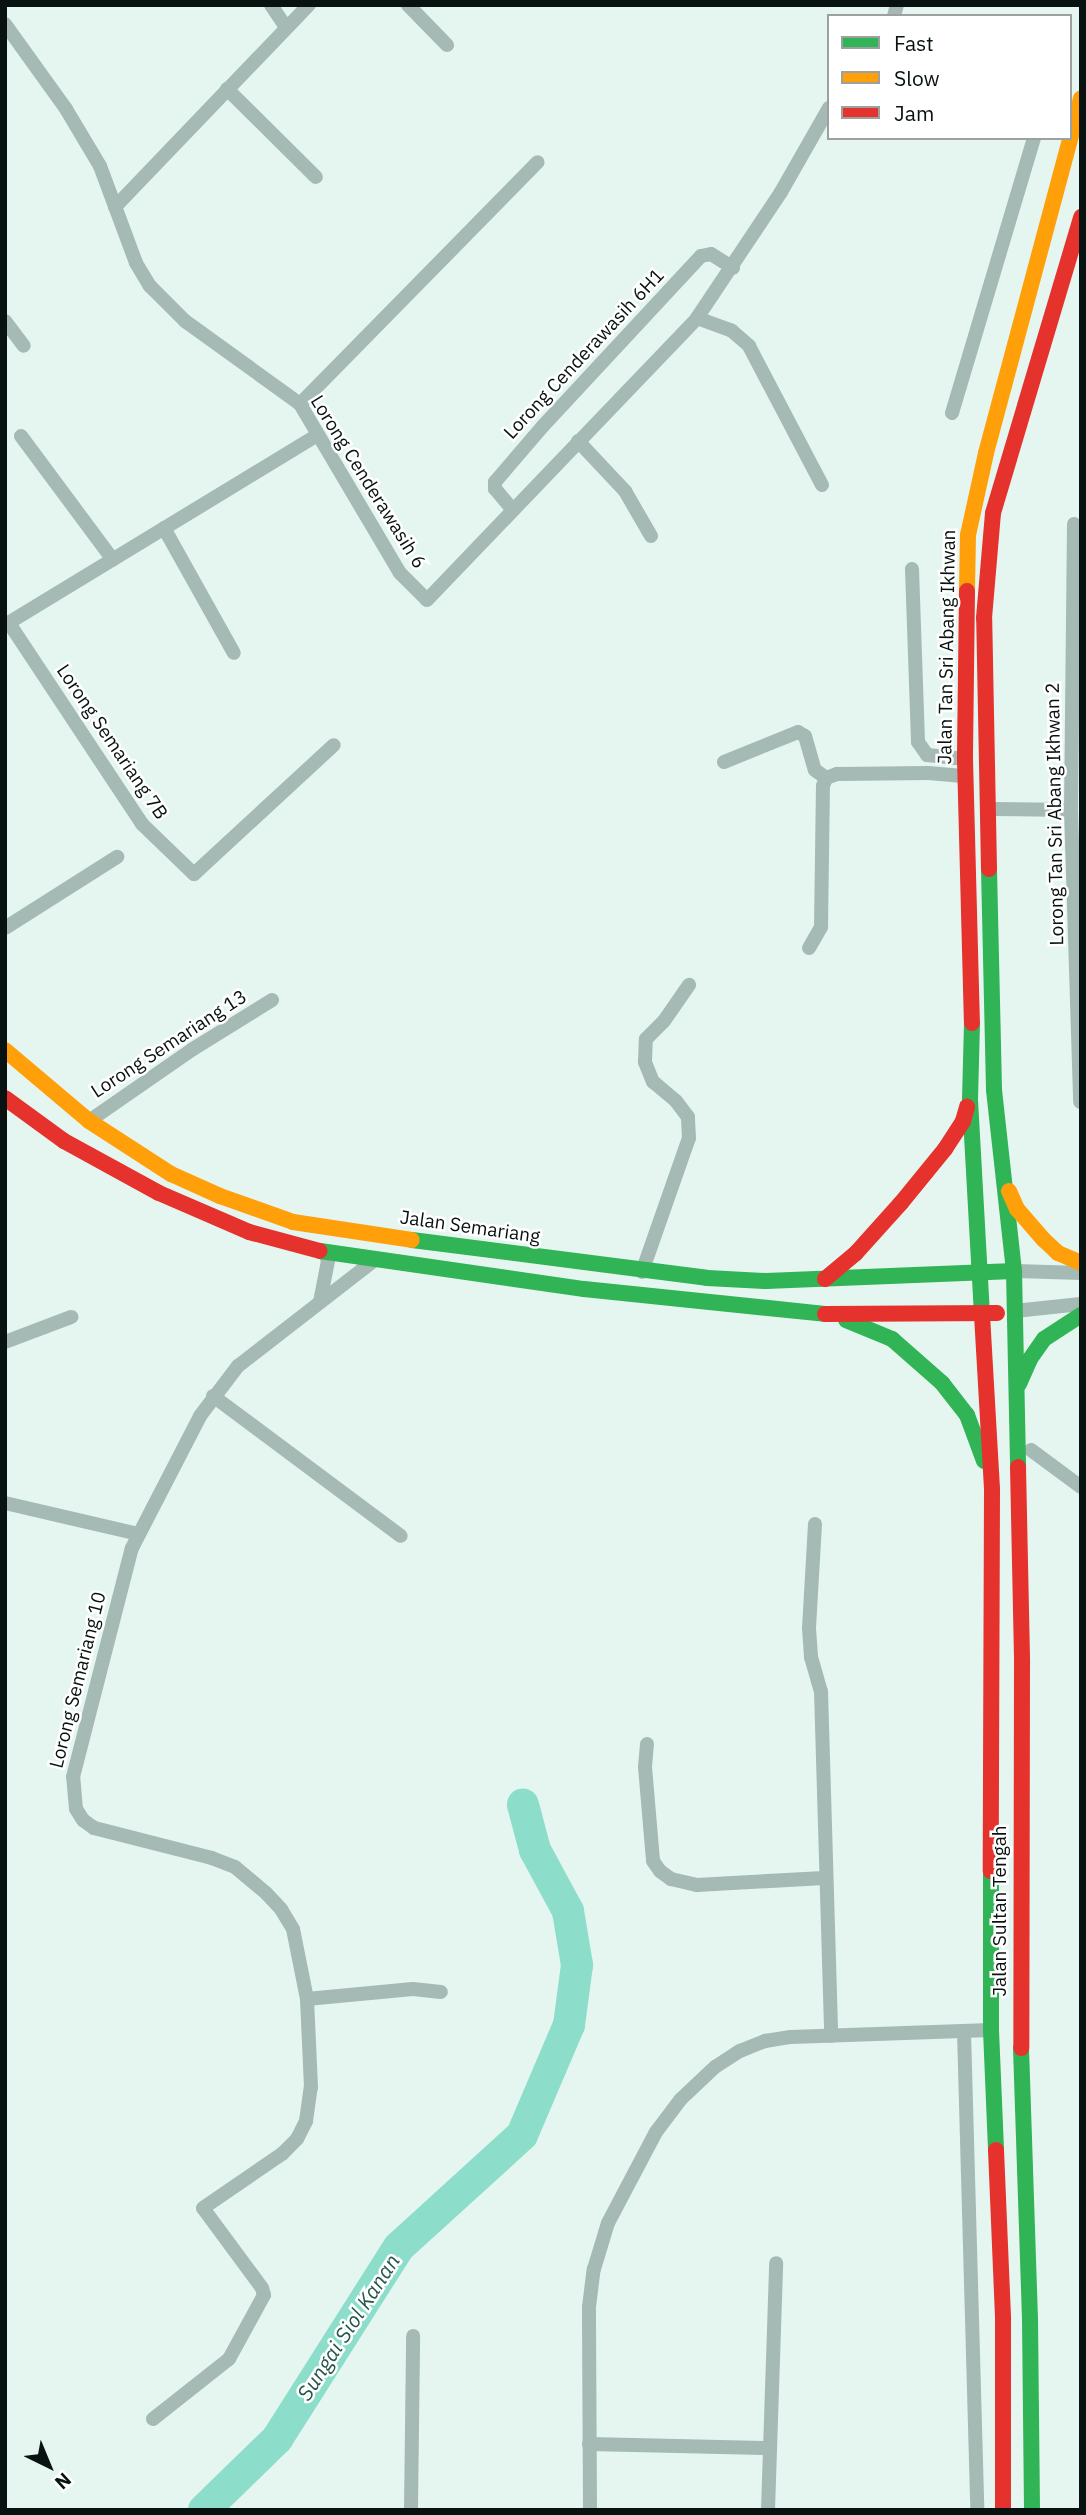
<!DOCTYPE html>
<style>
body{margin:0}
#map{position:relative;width:1086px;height:2515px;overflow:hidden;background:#e5f6f1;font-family:"IBM Plex Sans",sans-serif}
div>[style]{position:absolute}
.river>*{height:32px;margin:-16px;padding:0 16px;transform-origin:16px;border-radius:16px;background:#8cdecb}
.street>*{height:14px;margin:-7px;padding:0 7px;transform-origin:7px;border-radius:7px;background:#a5bab5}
.fast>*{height:16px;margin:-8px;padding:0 8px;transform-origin:8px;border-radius:8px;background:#30b455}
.slow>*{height:16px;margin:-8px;padding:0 8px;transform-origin:8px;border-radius:8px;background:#ff9f0a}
.jam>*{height:16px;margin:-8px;padding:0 8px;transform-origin:8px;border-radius:8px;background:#e5322d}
span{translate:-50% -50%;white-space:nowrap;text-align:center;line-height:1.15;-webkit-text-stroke:5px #fff;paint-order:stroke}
.street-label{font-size:19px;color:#081210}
.water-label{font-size:21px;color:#26554a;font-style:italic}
.frame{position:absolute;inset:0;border:7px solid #081210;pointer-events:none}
.legend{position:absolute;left:827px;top:14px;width:245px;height:126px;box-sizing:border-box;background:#fff;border:2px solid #9ca09f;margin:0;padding:9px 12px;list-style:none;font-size:21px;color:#081210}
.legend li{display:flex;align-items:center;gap:14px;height:35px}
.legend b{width:35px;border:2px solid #9ca09f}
.north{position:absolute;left:14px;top:2431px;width:70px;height:70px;-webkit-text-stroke:5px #fff;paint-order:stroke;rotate:137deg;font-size:19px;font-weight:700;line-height:28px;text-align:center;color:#081210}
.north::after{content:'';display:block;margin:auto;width:24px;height:32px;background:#081210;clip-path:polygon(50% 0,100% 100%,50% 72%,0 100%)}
</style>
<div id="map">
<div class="river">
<div style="left:204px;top:2510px;width:102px;rotate:-44.2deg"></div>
<div style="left:277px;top:2439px;width:227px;rotate:-57.6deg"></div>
<div style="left:399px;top:2247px;width:166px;rotate:-42.3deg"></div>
<div style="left:522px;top:2135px;width:120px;rotate:-66.9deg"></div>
<div style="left:569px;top:2025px;width:61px;rotate:-82.4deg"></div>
<div style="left:577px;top:1965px;width:55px;rotate:-99.5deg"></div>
<div style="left:568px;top:1911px;width:69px;rotate:-118.4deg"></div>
<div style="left:535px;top:1850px;width:47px;rotate:-104.9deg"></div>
</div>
<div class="street">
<div style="left:271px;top:5px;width:27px;rotate:56deg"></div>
<div style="left:408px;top:5px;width:56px;rotate:45.7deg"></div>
<div style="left:894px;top:16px;width:11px;rotate:-75deg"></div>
<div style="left:5px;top:24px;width:105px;rotate:54.3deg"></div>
<div style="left:66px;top:109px;width:66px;rotate:59.2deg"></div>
<div style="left:100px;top:166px;width:103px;rotate:69.6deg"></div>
<div style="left:136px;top:263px;width:27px;rotate:59deg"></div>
<div style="left:150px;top:286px;width:49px;rotate:45deg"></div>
<div style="left:185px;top:321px;width:142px;rotate:35.8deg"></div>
<div style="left:300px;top:404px;width:196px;rotate:59.4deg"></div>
<div style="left:400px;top:573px;width:38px;rotate:45deg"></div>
<div style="left:427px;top:600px;width:390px;rotate:-46.2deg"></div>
<div style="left:697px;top:318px;width:151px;rotate:-56.3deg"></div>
<div style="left:781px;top:192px;width:97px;rotate:-60.3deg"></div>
<div style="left:227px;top:89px;width:125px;rotate:44.7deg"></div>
<div style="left:115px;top:207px;width:280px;rotate:-46.2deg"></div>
<div style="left:697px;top:318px;width:37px;rotate:20deg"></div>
<div style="left:732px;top:331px;width:23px;rotate:41deg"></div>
<div style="left:749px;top:346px;width:157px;rotate:62.3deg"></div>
<div style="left:5px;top:321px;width:31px;rotate:53deg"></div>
<div style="left:300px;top:404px;width:339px;rotate:-45.5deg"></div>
<div style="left:952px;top:413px;width:287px;rotate:-73.4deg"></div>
<div style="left:21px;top:436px;width:154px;rotate:53.4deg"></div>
<div style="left:578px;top:441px;width:69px;rotate:46.8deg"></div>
<div style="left:625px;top:491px;width:52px;rotate:60deg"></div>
<div style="left:512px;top:509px;width:26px;rotate:-130deg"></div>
<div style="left:495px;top:489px;width:7px;rotate:-90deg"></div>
<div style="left:495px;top:482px;width:74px;rotate:-49.4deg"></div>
<div style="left:543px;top:426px;width:232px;rotate:-47.1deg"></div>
<div style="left:701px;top:256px;width:10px;rotate:-11deg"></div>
<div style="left:711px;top:254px;width:26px;rotate:32deg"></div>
<div style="left:1074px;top:524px;width:286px;rotate:90.6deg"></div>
<div style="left:1071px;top:810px;width:292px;rotate:88.2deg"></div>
<div style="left:164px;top:528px;width:143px;rotate:60.8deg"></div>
<div style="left:912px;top:569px;width:173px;rotate:88deg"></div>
<div style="left:918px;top:742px;width:16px;rotate:55deg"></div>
<div style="left:927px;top:755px;width:38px;rotate:6deg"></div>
<div style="left:9px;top:623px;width:241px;rotate:56.5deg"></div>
<div style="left:142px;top:824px;width:72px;rotate:43.9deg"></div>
<div style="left:194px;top:874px;width:190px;rotate:-42.7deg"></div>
<div style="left:5px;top:625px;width:365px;rotate:-31.3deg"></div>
<div style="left:724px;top:762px;width:80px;rotate:-22.1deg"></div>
<div style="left:798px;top:732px;width:8px;rotate:30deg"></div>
<div style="left:805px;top:736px;width:35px;rotate:74deg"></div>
<div style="left:815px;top:770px;width:14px;rotate:36deg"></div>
<div style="left:989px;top:809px;width:82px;rotate:0.7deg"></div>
<div style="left:5px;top:928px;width:133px;rotate:-32.4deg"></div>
<div style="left:809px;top:948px;width:24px;rotate:-60deg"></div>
<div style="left:821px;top:927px;width:141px;rotate:-89.2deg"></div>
<div style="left:823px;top:786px;width:9px;rotate:-69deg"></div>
<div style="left:826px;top:778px;width:12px;rotate:-20deg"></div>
<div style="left:837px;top:774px;width:91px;rotate:-0.6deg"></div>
<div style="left:928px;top:773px;width:38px;rotate:5deg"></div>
<div style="left:89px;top:1121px;width:126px;rotate:-34.7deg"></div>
<div style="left:193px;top:1049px;width:93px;rotate:-31.8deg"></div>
<div style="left:1014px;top:1271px;width:67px;rotate:1.7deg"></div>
<div style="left:642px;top:1272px;width:142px;rotate:-70.7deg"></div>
<div style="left:689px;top:1138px;width:21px;rotate:-93deg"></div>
<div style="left:688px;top:1117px;width:20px;rotate:-127deg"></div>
<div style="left:676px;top:1101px;width:30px;rotate:-140deg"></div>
<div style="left:653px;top:1082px;width:22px;rotate:-112deg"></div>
<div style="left:645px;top:1062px;width:23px;rotate:-88deg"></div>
<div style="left:646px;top:1039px;width:25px;rotate:-45deg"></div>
<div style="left:664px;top:1021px;width:44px;rotate:-55.2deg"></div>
<div style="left:320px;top:1302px;width:42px;rotate:-79deg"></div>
<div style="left:328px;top:1261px;width:9px;rotate:-108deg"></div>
<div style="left:1015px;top:1311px;width:66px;rotate:-6.1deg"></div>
<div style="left:5px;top:1342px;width:71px;rotate:-20.7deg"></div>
<div style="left:213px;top:1396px;width:234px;rotate:36.7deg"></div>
<div style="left:1031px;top:1450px;width:62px;rotate:36.5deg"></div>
<div style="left:5px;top:1503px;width:137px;rotate:13.1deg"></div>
<div style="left:815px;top:1524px;width:104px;rotate:93.3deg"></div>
<div style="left:809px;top:1628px;width:29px;rotate:86deg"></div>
<div style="left:811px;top:1657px;width:35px;rotate:74deg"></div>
<div style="left:821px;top:1691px;width:345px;rotate:88.3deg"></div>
<div style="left:647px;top:1744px;width:23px;rotate:95deg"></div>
<div style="left:645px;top:1767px;width:94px;rotate:85.1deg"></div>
<div style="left:653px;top:1861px;width:12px;rotate:55deg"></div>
<div style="left:660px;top:1871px;width:14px;rotate:36deg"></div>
<div style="left:671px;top:1879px;width:27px;rotate:13deg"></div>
<div style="left:697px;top:1885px;width:127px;rotate:-3.2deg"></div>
<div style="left:307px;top:1999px;width:106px;rotate:-5.4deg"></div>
<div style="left:413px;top:1989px;width:28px;rotate:6deg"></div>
<div style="left:964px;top:2032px;width:478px;rotate:88.4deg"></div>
<div style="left:153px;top:2419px;width:97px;rotate:-38.3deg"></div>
<div style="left:229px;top:2359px;width:73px;rotate:-61.3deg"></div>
<div style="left:264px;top:2295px;width:7px;rotate:-106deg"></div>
<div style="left:262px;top:2288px;width:99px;rotate:-126.4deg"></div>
<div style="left:203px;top:2208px;width:96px;rotate:-34.4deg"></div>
<div style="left:282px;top:2154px;width:21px;rotate:-45deg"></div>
<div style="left:297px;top:2139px;width:20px;rotate:-63deg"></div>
<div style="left:306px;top:2121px;width:34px;rotate:-82deg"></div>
<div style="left:311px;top:2087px;width:88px;rotate:-92.6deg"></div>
<div style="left:307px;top:1999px;width:71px;rotate:-101.3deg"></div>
<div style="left:293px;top:1929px;width:23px;rotate:-121deg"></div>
<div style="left:281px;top:1909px;width:22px;rotate:-133deg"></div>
<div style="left:266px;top:1893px;width:40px;rotate:-140deg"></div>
<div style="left:235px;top:1867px;width:25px;rotate:-159deg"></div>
<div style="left:212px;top:1858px;width:122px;rotate:-165.7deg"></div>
<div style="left:94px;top:1828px;width:14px;rotate:-144deg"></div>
<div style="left:83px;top:1820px;width:13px;rotate:-122deg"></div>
<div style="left:76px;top:1809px;width:32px;rotate:-95deg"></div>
<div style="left:73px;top:1777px;width:236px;rotate:-75.6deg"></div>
<div style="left:132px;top:1548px;width:148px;rotate:-62.7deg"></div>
<div style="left:200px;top:1416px;width:63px;rotate:-52.8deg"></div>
<div style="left:238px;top:1366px;width:175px;rotate:-37.8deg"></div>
<div style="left:589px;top:2444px;width:180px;rotate:1.3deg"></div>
<div style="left:411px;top:2510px;width:174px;rotate:-89.3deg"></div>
<div style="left:590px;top:2510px;width:203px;rotate:-90.3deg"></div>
<div style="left:589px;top:2307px;width:38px;rotate:-83deg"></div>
<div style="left:594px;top:2269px;width:48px;rotate:-73.1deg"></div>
<div style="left:608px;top:2223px;width:103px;rotate:-62.2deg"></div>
<div style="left:656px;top:2132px;width:41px;rotate:-52.9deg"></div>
<div style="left:681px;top:2099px;width:47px;rotate:-43.3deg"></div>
<div style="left:715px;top:2067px;width:30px;rotate:-33deg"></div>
<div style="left:740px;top:2051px;width:27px;rotate:-22deg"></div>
<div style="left:765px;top:2041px;width:26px;rotate:-9deg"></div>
<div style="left:791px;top:2037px;width:200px;rotate:-2deg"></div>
<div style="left:768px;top:2510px;width:247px;rotate:-88.1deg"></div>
</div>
<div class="fast">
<div style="left:989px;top:869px;width:221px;rotate:88.7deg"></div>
<div style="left:994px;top:1090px;width:182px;rotate:83.7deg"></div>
<div style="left:1014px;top:1271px;width:196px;rotate:88.8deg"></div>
<div style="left:972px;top:1023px;width:77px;rotate:91.5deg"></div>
<div style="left:970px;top:1100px;width:215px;rotate:86.8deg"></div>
<div style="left:412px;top:1240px;width:297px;rotate:7.3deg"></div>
<div style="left:707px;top:1278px;width:59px;rotate:2.9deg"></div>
<div style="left:766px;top:1281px;width:248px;rotate:-2.3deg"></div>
<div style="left:320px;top:1251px;width:267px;rotate:8.2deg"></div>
<div style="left:584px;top:1289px;width:242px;rotate:5.9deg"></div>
<div style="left:846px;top:1320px;width:50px;rotate:22.4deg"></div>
<div style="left:892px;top:1339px;width:67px;rotate:41.3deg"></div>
<div style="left:942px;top:1383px;width:41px;rotate:52deg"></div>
<div style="left:967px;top:1415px;width:49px;rotate:69.7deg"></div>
<div style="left:1019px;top:1384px;width:27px;rotate:-66deg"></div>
<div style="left:1030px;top:1359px;width:24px;rotate:-55deg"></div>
<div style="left:1044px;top:1339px;width:44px;rotate:-33deg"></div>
<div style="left:991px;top:1871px;width:159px;rotate:90deg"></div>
<div style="left:991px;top:2030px;width:120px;rotate:87.6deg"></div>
<div style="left:1021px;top:2048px;width:271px;rotate:88.1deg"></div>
<div style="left:1030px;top:2319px;width:191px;rotate:89.4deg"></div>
</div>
<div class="slow">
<div style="left:967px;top:591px;width:56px;rotate:-89deg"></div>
<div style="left:968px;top:535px;width:84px;rotate:-77.6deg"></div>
<div style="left:986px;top:453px;width:367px;rotate:-75deg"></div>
<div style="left:5px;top:1050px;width:110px;rotate:40.2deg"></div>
<div style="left:89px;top:1121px;width:98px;rotate:32.9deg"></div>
<div style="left:171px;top:1174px;width:54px;rotate:24.2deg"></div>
<div style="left:220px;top:1196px;width:77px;rotate:19.6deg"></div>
<div style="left:293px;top:1222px;width:120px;rotate:8.6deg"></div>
<div style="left:1009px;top:1191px;width:20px;rotate:66deg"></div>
<div style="left:1017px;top:1209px;width:40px;rotate:49deg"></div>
<div style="left:1043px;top:1239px;width:21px;rotate:43deg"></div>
<div style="left:1058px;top:1253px;width:25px;rotate:23deg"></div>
</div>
<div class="jam">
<div style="left:967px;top:591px;width:168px;rotate:90.7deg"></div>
<div style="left:965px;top:759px;width:264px;rotate:88.5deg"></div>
<div style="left:989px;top:869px;width:251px;rotate:-91.1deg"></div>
<div style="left:984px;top:618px;width:105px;rotate:-85.1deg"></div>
<div style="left:993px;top:513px;width:309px;rotate:-73.4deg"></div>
<div style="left:5px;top:1098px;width:73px;rotate:36.1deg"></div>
<div style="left:64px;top:1141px;width:108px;rotate:28.7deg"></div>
<div style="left:159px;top:1193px;width:98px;rotate:23.4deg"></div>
<div style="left:249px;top:1232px;width:73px;rotate:15deg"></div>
<div style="left:825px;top:1279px;width:40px;rotate:-40deg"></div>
<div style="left:856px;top:1253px;width:67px;rotate:-48deg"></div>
<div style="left:901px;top:1203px;width:70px;rotate:-50.8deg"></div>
<div style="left:945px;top:1149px;width:33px;rotate:-57deg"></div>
<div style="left:963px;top:1121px;width:15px;rotate:-74deg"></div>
<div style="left:825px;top:1314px;width:172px;rotate:-0.3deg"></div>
<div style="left:982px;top:1315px;width:175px;rotate:86.7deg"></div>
<div style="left:992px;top:1490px;width:381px;rotate:90.2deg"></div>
<div style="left:1018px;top:1467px;width:196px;rotate:88.8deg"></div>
<div style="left:1022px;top:1663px;width:385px;rotate:90.1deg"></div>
<div style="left:996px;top:2150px;width:169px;rotate:87.6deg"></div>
<div style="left:1003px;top:2319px;width:191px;rotate:90deg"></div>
</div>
<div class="street-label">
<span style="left:584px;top:354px;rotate:-47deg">Lorong Cenderawasih 6H1</span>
<span style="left:368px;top:482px;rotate:58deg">Lorong Cenderawasih 6</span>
<span style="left:947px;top:647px;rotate:-89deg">Jalan Tan Sri Abang Ikhwan</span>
<span style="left:112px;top:742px;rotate:56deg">Lorong Semariang 7B</span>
<span style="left:1055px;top:814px;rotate:-91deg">Lorong Tan Sri Abang Ikhwan 2</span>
<span style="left:169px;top:1044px;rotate:-33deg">Lorong Semariang 13</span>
<span style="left:470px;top:1227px;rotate:8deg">Jalan Semariang</span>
<span style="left:78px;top:1680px;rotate:-76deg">Lorong Semariang 10</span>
<span style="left:1000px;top:1911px;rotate:-90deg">Jalan Sultan Tengah</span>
</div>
<div class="water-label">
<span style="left:348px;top:2327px;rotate:-57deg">Sungai Siol Kanan</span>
</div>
<div class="frame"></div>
<ul class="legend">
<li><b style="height:9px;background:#30b455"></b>Fast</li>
<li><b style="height:9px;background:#ff9f0a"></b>Slow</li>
<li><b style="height:9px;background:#e5322d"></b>Jam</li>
</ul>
<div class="north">N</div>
</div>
